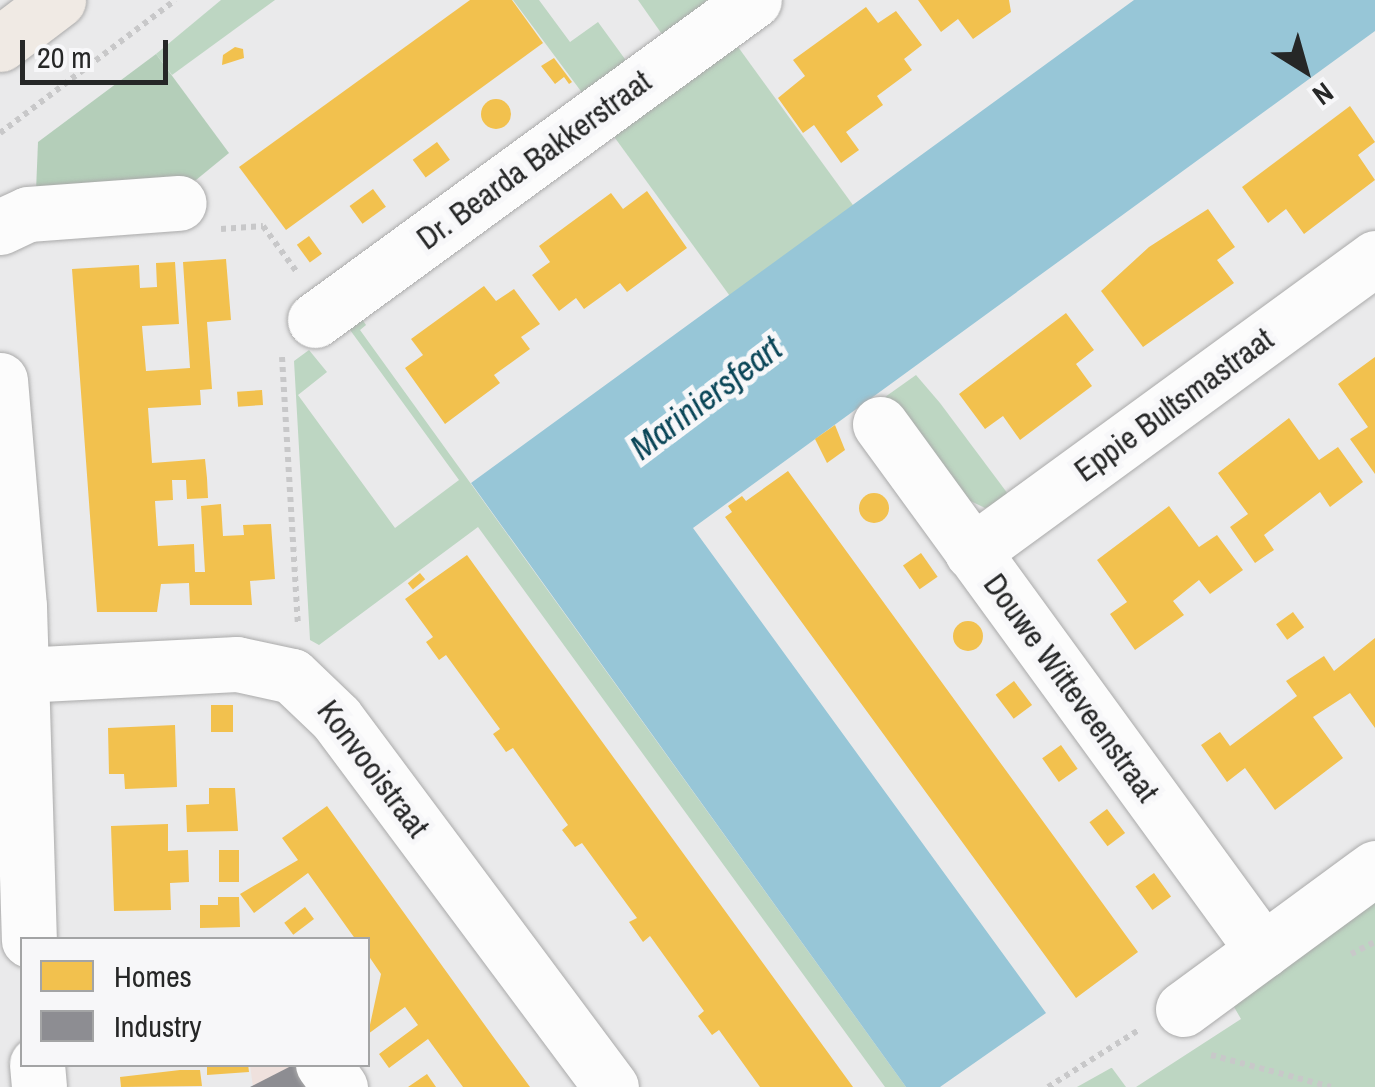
<!DOCTYPE html>
<style>
body{margin:0}
#map{position:relative;width:1375px;height:1087px;overflow:hidden;background:#eaeaeb;font-family:"Archivo Narrow",sans-serif}
div>[style]{position:absolute}
.industrial>*{inset:0;background:#efe1dd}
.green>*{inset:0;background:#bdd6c2;transform-origin:0 0}
.forest>*{inset:0;background:#b4ceb9}
.water>*{inset:0;background:#97c6d7}
.homes>*{inset:0;background:#f2c14e;transform-origin:0 0}
.round{border-radius:50%}
.industry>*{inset:0;background:#8d8d92}
.path>*{height:6px;margin-top:-3px;transform-origin:0;background:repeating-linear-gradient(90deg,#c8c8c9 0 5px,transparent 0 10px)}
.roads{filter:drop-shadow(0 0 2px #aaa) drop-shadow(0 0 2px #aaa)}
.minor>*{height:55px;margin:-27.5px;padding:0 27.5px;transform-origin:27.5px;border-radius:27.5px;background:#fcfcfc}
.major>*{height:55px;margin:-27.5px;padding:0 27.5px;transform-origin:27.5px;border-radius:27.5px;background:#f0eae4}
span{translate:-50% -50%;white-space:nowrap;text-align:center;line-height:1.15;-webkit-text-stroke:10px #f7f7f9;paint-order:stroke}
.street-label{font-size:32px;color:#262727}
.water-label{font-size:35px;color:#094557;font-style:italic}
.legend{position:absolute;left:20px;top:937px;width:350px;height:130px;box-sizing:border-box;background:#f7f7f9;border:2px solid #a3a4a5;margin:0;padding:12px 18px;list-style:none;font-size:30px;color:#262727}
.legend li{display:flex;align-items:center;gap:20px;height:50px}
.legend b{width:50px;border:2px solid #a3a4a5}
.north{position:absolute;left:1255px;top:20px;width:100px;height:100px;-webkit-text-stroke:8px #f7f7f9;paint-order:stroke;rotate:143deg;font-size:28px;font-weight:700;line-height:40px;text-align:center;color:#262727}
.north::after{content:'';display:block;margin:auto;width:35px;height:45px;background:#262727;clip-path:polygon(50% 0,100% 100%,50% 72%,0 100%)}
.scale{position:absolute;left:20px;top:40px;width:148px;height:45px;box-sizing:border-box;border:5px solid #262727;border-top:0;padding-left:12px;font-size:30px;line-height:35px;white-space:nowrap;color:#262727;-webkit-text-stroke:8px #f7f7f9;paint-order:stroke}
</style>
<div id="map">
<div class="industrial">
<div style="clip-path:polygon(250px 1065px,336px 1065px,253px 1087px)"></div>
</div>
<div class="green">
<div style="clip-path:polygon(221px 0,275px 0,172px 75px,156px 54px)"></div>
<div style="clip-path:polygon(513px 0,539px 0,570px 42px,598px 22px,630px 66px,586px 98px)"></div>
<div style="clip-path:polygon(638px 0,707px 0,666px 40px)"></div>
<div style="left:733px;top:40px;width:205px;height:153px;rotate:54deg"></div>
<div style="clip-path:polygon(358px 313px,366px 325px,360px 330px,906px 1087px,885px 1087px,478px 527px,319px 645px,310px 640px,294px 361px,309px 350px,327px 372px,298px 395px,395px 528px,459px 480px,345px 323px)"></div>
<div style="clip-path:polygon(916px 375px,940px 403px,1011px 498px,985px 508px,956px 494px,885px 397px)"></div>
<div style="clip-path:polygon(1375px 895px,1375px 1087px,1136px 1087px,1241px 1019px,1230px 1000px)"></div>
<div style="clip-path:polygon(1112px 1068px,1126px 1087px,1077px 1087px,1111px 1068px)"></div>
</div>
<div class="forest">
<div style="clip-path:polygon(156px 54px,229px 153px,196px 180px,36px 191px,38px 142px)"></div>
</div>
<div class="water">
<div style="clip-path:polygon(1134px 0,1375px 0,1375px 31px,693px 528px,1046px 1013px,940px 1087px,906px 1087px,471px 483px)"></div>
</div>
<div class="homes">
<div style="clip-path:polygon(470px 0,512px 0,543px 43px,286px 230px,239px 167px)"></div>
<div style="clip-path:polygon(918px 0,1009px 0,1011px 12px,973px 39px,958px 19px,941px 32px)"></div>
<div style="clip-path:polygon(866px 7px,878px 23px,896px 11px,922px 45px,904px 59px,912px 70px,877px 96px,883px 105px,846px 132px,859px 150px,841px 163px,814px 125px,803px 133px,778px 98px,805px 76px,793px 60px)"></div>
<div style="clip-path:polygon(235px 47px,243px 49px,244px 58px,222px 65px,223px 55px)"></div>
<div style="clip-path:polygon(554px 58px,572px 82px,569px 84px,564px 77px,555px 84px,541px 66px)"></div>
<div class="round" style="left:481px;top:99px;width:30px;height:30px"></div>
<div style="clip-path:polygon(1350px 106px,1375px 142px,1358px 155px,1375px 180px,1304px 234px,1286px 209px,1268px 223px,1242px 187px)"></div>
<div style="left:437px;top:142px;width:22px;height:30px;rotate:54deg"></div>
<div style="left:373px;top:189px;width:22px;height:29px;rotate:54deg"></div>
<div style="clip-path:polygon(647px 191px,687px 248px,627px 292px,620px 283px,584px 309px,576px 298px,559px 311px,532px 275px,550px 262px,539px 246px,611px 193px,623px 209px)"></div>
<div style="clip-path:polygon(1208px 209px,1235px 247px,1217px 260px,1234px 283px,1143px 347px,1101px 291px,1149px 247px)"></div>
<div style="left:309px;top:236px;width:22px;height:15px;rotate:54deg"></div>
<div style="clip-path:polygon(226px 259px,231px 320px,207px 322px,212px 389px,200px 390px,201px 405px,148px 408px,152px 463px,205px 459px,207px 478px,208px 498px,187px 499px,186px 480px,172px 480px,173px 500px,155px 501px,158px 546px,194px 544px,195px 572px,205px 572px,201px 506px,221px 504px,223px 536px,244px 535px,243px 525px,271px 524px,275px 579px,250px 581px,252px 605px,190px 605px,189px 583px,161px 584px,157px 612px,97px 612px,72px 269px,139px 265px,140px 288px,157px 287px,156px 263px,175px 262px,179px 324px,142px 326px,146px 371px,190px 368px,183px 262px)"></div>
<div style="clip-path:polygon(484px 286px,496px 301px,514px 289px,540px 324px,521px 337px,530px 349px,494px 375px,500px 383px,445px 424px,405px 368px,423px 355px,411px 339px)"></div>
<div style="clip-path:polygon(1066px 313px,1094px 350px,1076px 364px,1092px 386px,1020px 440px,1003px 416px,985px 429px,959px 394px)"></div>
<div style="clip-path:polygon(1375px 357px,1375px 474px,1350px 439px,1368px 427px,1338px 384px)"></div>
<div style="left:262px;top:390px;width:15px;height:25px;rotate:86deg"></div>
<div style="clip-path:polygon(1289px 418px,1319px 460px,1338px 447px,1363px 482px,1330px 507px,1320px 492px,1264px 535px,1274px 550px,1255px 563px,1230px 527px,1248px 514px,1218px 473px)"></div>
<div style="clip-path:polygon(835px 425px,845px 450px,827px 463px,815px 439px)"></div>
<div style="clip-path:polygon(788px 471px,1138px 952px,1076px 998px,725px 517px,732px 512px,728px 506px,742px 496px,746px 501px)"></div>
<div class="round" style="left:859px;top:493px;width:30px;height:30px"></div>
<div style="clip-path:polygon(1169px 506px,1199px 547px,1217px 535px,1243px 570px,1210px 594px,1199px 580px,1173px 601px,1184px 615px,1135px 650px,1110px 614px,1127px 602px,1097px 560px)"></div>
<div style="left:921px;top:553px;width:29px;height:22px;rotate:55deg"></div>
<div style="clip-path:polygon(467px 555px,534px 648px,853px 1087px,760px 1087px,719px 1030px,712px 1035px,698px 1016px,704px 1011px,650px 936px,643px 942px,629px 922px,637px 918px,582px 843px,575px 847px,562px 830px,568px 825px,513px 748px,506px 752px,493px 734px,500px 729px,446px 655px,439px 660px,426px 642px,433px 637px,405px 599px)"></div>
<div style="left:420px;top:573px;width:8px;height:16px;rotate:50deg"></div>
<div style="left:1293px;top:612px;width:19px;height:21px;rotate:54deg"></div>
<div class="round" style="left:953px;top:621px;width:30px;height:30px"></div>
<div style="clip-path:polygon(1375px 638px,1375px 728px,1350px 693px,1313px 717px,1343px 758px,1275px 810px,1245px 768px,1227px 782px,1201px 745px,1220px 732px,1230px 746px,1297px 696px,1286px 681px,1324px 656px,1334px 671px)"></div>
<div style="left:1014px;top:681px;width:30px;height:23px;rotate:53deg"></div>
<div style="left:233px;top:705px;width:27px;height:22px;rotate:90deg"></div>
<div style="clip-path:polygon(175px 725px,177px 787px,125px 789px,124px 774px,109px 774px,108px 728px)"></div>
<div style="left:1061px;top:745px;width:29px;height:23px;rotate:55deg"></div>
<div style="clip-path:polygon(209px 788px,235px 788px,238px 831px,187px 832px,186px 805px,209px 804px)"></div>
<div style="clip-path:polygon(327px 806px,497px 1042px,530px 1087px,463px 1087px,428px 1039px,389px 1068px,379px 1054px,418px 1025px,405px 1007px,368px 1034px,381px 974px,368px 955px,368px 940px,356px 940px,308px 873px,254px 913px,240px 894px,298px 860px,282px 838px)"></div>
<div style="left:1107px;top:809px;width:30px;height:22px;rotate:53deg"></div>
<div style="clip-path:polygon(168px 824px,168px 851px,188px 850px,189px 882px,170px 883px,171px 910px,114px 911px,111px 826px)"></div>
<div style="left:219px;top:850px;width:20px;height:32px"></div>
<div style="left:1154px;top:873px;width:29px;height:23px;rotate:54deg"></div>
<div style="clip-path:polygon(218px 897px,239px 897px,240px 927px,200px 928px,200px 905px,218px 905px)"></div>
<div style="left:305px;top:907px;width:15px;height:26px;rotate:53deg"></div>
<div style="clip-path:polygon(207px 1064px,248px 1064px,249px 1072px,207px 1075px)"></div>
<div style="clip-path:polygon(180px 1070px,200px 1070px,202px 1086px,121px 1087px,120px 1077px)"></div>
<div style="clip-path:polygon(427px 1074px,436px 1087px,408px 1087px)"></div>
</div>
<div class="industry">
<div style="clip-path:polygon(295px 1064px,310px 1064px,325px 1087px,250px 1087px)"></div>
</div>
<div class="path">
<div style="left:0;top:133px;width:220px;rotate:-37.2deg"></div>
<div style="left:221px;top:229px;width:42px;rotate:-4.1deg"></div>
<div style="left:263px;top:226px;width:56px;rotate:53.7deg"></div>
<div style="left:282px;top:357px;width:267px;rotate:86.6deg"></div>
<div style="left:1351px;top:954px;width:27px;rotate:-27deg"></div>
<div style="left:1211px;top:1055px;width:124px;rotate:14.9deg"></div>
<div style="left:1048px;top:1087px;width:109px;rotate:-32.2deg"></div>
</div>
<div class="roads">
<div class="minor">
<div style="left:0;top:227px;width:31px;rotate:-25deg"></div>
<div style="left:28px;top:214px;width:151px;rotate:-4.2deg"></div>
<div style="left:315px;top:320px;width:543px;rotate:-36.09deg"></div>
<div style="left:0;top:380px;width:227px;rotate:85.2deg"></div>
<div style="left:19px;top:606px;width:334px;rotate:88.3deg"></div>
<div style="left:880px;top:424px;width:651px;rotate:53.94deg"></div>
<div style="left:972px;top:552px;width:499px;rotate:-36.1deg"></div>
<div style="left:21px;top:675px;width:216px;rotate:-2.9deg"></div>
<div style="left:237px;top:664px;width:56px;rotate:12.3deg"></div>
<div style="left:292px;top:676px;width:61px;rotate:43.7deg"></div>
<div style="left:336px;top:718px;width:460px;rotate:53.3deg"></div>
<div style="left:1183px;top:1009px;width:238px;rotate:-36.3deg"></div>
<div style="left:37px;top:1064px;width:23px;rotate:85deg"></div>
<div style="left:323px;top:1064px;width:29px;rotate:54deg"></div>
</div>
<div class="major">
<div style="left:0;top:44px;width:73px;rotate:-37.2deg"></div>
</div>
</div>
<div class="street-label">
<span style="left:534px;top:160px;rotate:-36deg">Dr. Bearda Bakkerstraat</span>
<span style="left:1174px;top:405px;rotate:-36deg">Eppie Bultsmastraat</span>
<span style="left:1071px;top:688px;rotate:54deg">Douwe Witteveenstraat</span>
<span style="left:373px;top:769px;rotate:53deg">Konvooistraat</span>
</div>
<div class="water-label">
<span style="left:706px;top:398px;rotate:-37deg">Mariniersfeart</span>
</div>
<ul class="legend">
<li><b style="height:28px;background:#f2c14e"></b>Homes</li>
<li><b style="height:28px;background:#8d8d92"></b>Industry</li>
</ul>
<div class="north">N</div>
<div class="scale">20 m</div>
</div>
